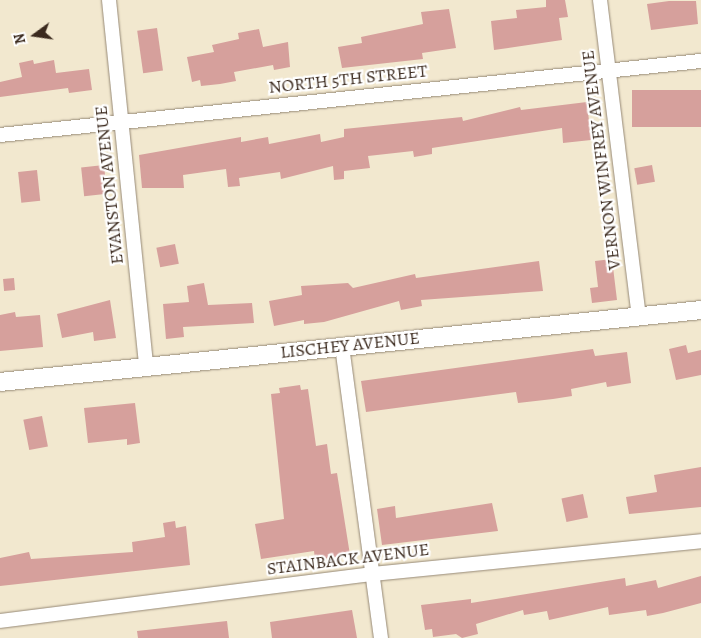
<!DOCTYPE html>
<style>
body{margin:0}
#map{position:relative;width:701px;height:638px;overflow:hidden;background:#f2e8cf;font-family:Alegreya,serif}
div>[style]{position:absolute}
.building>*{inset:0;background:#d6a09c;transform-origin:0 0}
.roads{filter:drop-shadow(0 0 1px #968976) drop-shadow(0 0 1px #968976)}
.minor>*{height:14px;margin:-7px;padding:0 7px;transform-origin:7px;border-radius:7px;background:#fff}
.tertiary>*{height:18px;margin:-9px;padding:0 9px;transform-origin:9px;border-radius:9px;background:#fff}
span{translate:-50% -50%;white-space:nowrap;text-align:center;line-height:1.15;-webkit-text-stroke:4.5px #fff;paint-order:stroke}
.street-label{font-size:18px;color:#3b2a1e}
.north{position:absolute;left:10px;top:10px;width:50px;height:50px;-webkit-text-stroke:4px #fff;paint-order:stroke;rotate:256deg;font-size:14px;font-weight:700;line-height:20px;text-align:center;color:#3b2a1e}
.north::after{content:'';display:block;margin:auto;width:18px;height:22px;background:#3b2a1e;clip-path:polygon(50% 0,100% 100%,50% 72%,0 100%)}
</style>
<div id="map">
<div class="building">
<div style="clip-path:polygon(546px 0,565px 0,568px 17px,559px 18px,562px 40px,494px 50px,491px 21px,517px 18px,516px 10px,546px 7px)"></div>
<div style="clip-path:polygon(669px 1px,696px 1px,698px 24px,651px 30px,647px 4px)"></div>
<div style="clip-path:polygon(449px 9px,456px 48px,422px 53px,423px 59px,342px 68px,338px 47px,362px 43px,361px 37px,423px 24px,421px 12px)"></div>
<div style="left:157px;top:28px;width:43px;height:20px;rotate:82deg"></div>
<div style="clip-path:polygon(259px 29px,263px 47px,288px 42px,290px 67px,274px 70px,273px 65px,234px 72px,236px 81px,220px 84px,201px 86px,200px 80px,192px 82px,187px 57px,214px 52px,212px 45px,239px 39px,238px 33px)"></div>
<div style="clip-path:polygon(33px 60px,34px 64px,54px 60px,56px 73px,89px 69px,92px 90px,69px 93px,68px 88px,0 97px,0 82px,22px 77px,19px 63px)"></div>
<div style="left:701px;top:90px;width:37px;height:69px;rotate:90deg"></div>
<div style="clip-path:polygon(587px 102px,591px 140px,563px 143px,562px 128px,432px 148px,432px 154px,414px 157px,413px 151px,368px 156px,370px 168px,344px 171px,344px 179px,334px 180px,333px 166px,281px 179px,280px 172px,239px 178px,240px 186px,228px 187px,226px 169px,183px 175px,184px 188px,142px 188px,139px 155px,241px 137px,241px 142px,268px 137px,269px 144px,320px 134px,321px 142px,344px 137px,344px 129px,462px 117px,463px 121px,520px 107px,521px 110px)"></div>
<div style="left:104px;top:165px;width:29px;height:23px;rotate:84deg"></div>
<div style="left:652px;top:165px;width:17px;height:18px;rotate:80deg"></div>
<div style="left:37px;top:170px;width:31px;height:19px;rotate:84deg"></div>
<div style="left:175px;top:244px;width:20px;height:19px;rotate:79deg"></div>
<div style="clip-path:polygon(612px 259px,617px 300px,592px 303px,590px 288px,598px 287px,595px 261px)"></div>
<div style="clip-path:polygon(539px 261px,543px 291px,421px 300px,422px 306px,401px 310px,399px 301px,324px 322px,304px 324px,304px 320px,274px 326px,269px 301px,302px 295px,301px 286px,348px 283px,353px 288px,415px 274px,416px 278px)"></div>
<div style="left:14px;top:278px;width:12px;height:11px;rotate:85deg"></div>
<div style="clip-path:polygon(204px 283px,208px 305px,252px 303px,254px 323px,183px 327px,184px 337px,166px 339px,163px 304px,189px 302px,187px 286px)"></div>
<div style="clip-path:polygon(110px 300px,116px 338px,94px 341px,93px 332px,62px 338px,57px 314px)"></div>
<div style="clip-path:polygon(15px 312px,16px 317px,40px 315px,43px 347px,0 351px,0 315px)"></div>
<div style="clip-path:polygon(686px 345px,688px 353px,701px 350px,701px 375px,676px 380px,669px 349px)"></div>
<div style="clip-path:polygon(593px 349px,595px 356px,627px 352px,631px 383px,607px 387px,606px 382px,571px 389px,572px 396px,553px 399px,518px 403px,516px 392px,366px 412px,361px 381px)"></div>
<div style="clip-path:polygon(300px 385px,301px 390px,308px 389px,316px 446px,327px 444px,331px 474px,337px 473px,350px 555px,315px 560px,314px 551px,261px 559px,255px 524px,284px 519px,271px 394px,280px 393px,279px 388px)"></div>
<div style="clip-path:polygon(135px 403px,140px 443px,127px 445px,127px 439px,88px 443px,84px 408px)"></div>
<div style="left:42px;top:416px;width:31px;height:19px;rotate:79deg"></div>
<div style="clip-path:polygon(701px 467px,701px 507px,629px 514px,626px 497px,657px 492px,654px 475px)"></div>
<div style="left:583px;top:494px;width:24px;height:22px;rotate:78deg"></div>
<div style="clip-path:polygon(492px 503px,498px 531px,382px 545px,377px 509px,395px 506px,396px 518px)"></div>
<div style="clip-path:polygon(175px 521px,176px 528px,186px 526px,190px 565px,0 586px,0 558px,29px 552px,31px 559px,133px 552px,132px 542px,165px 537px,163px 523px)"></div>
<div style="clip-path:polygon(701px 576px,701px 603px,663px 613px,647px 616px,646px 610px,609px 615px,608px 607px,549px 620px,547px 611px,524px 615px,523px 610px,476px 624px,478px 634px,462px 638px,456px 634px,433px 637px,432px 629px,425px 630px,421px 605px,471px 599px,471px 603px,625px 578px,626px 586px,656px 580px,658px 588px)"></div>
<div style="clip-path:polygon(352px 610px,357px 638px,272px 638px,270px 622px)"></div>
<div style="clip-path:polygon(227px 621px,229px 638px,138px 638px,137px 631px)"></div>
</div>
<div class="roads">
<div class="minor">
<div style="left:109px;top:0;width:368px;rotate:84.2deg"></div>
<div style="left:600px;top:0;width:318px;rotate:83deg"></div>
<div style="left:0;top:135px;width:705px;rotate:-6.03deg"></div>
<div style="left:342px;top:346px;width:295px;rotate:82.4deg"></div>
<div style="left:0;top:621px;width:375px;rotate:-7.2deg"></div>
<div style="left:372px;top:574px;width:331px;rotate:-5.7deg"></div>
</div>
<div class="tertiary">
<div style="left:0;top:382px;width:705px;rotate:-5.86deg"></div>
</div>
</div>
<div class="street-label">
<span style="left:348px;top:79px;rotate:-6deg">NORTH 5TH STREET</span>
<span style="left:601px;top:160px;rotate:-97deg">VERNON WINFREY AVENUE</span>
<span style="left:109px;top:185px;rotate:-96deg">EVANSTON AVENUE</span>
<span style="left:350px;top:345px;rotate:-6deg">LISCHEY AVENUE</span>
<span style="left:348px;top:559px;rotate:-7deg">STAINBACK AVENUE</span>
</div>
<div class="north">N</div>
</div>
